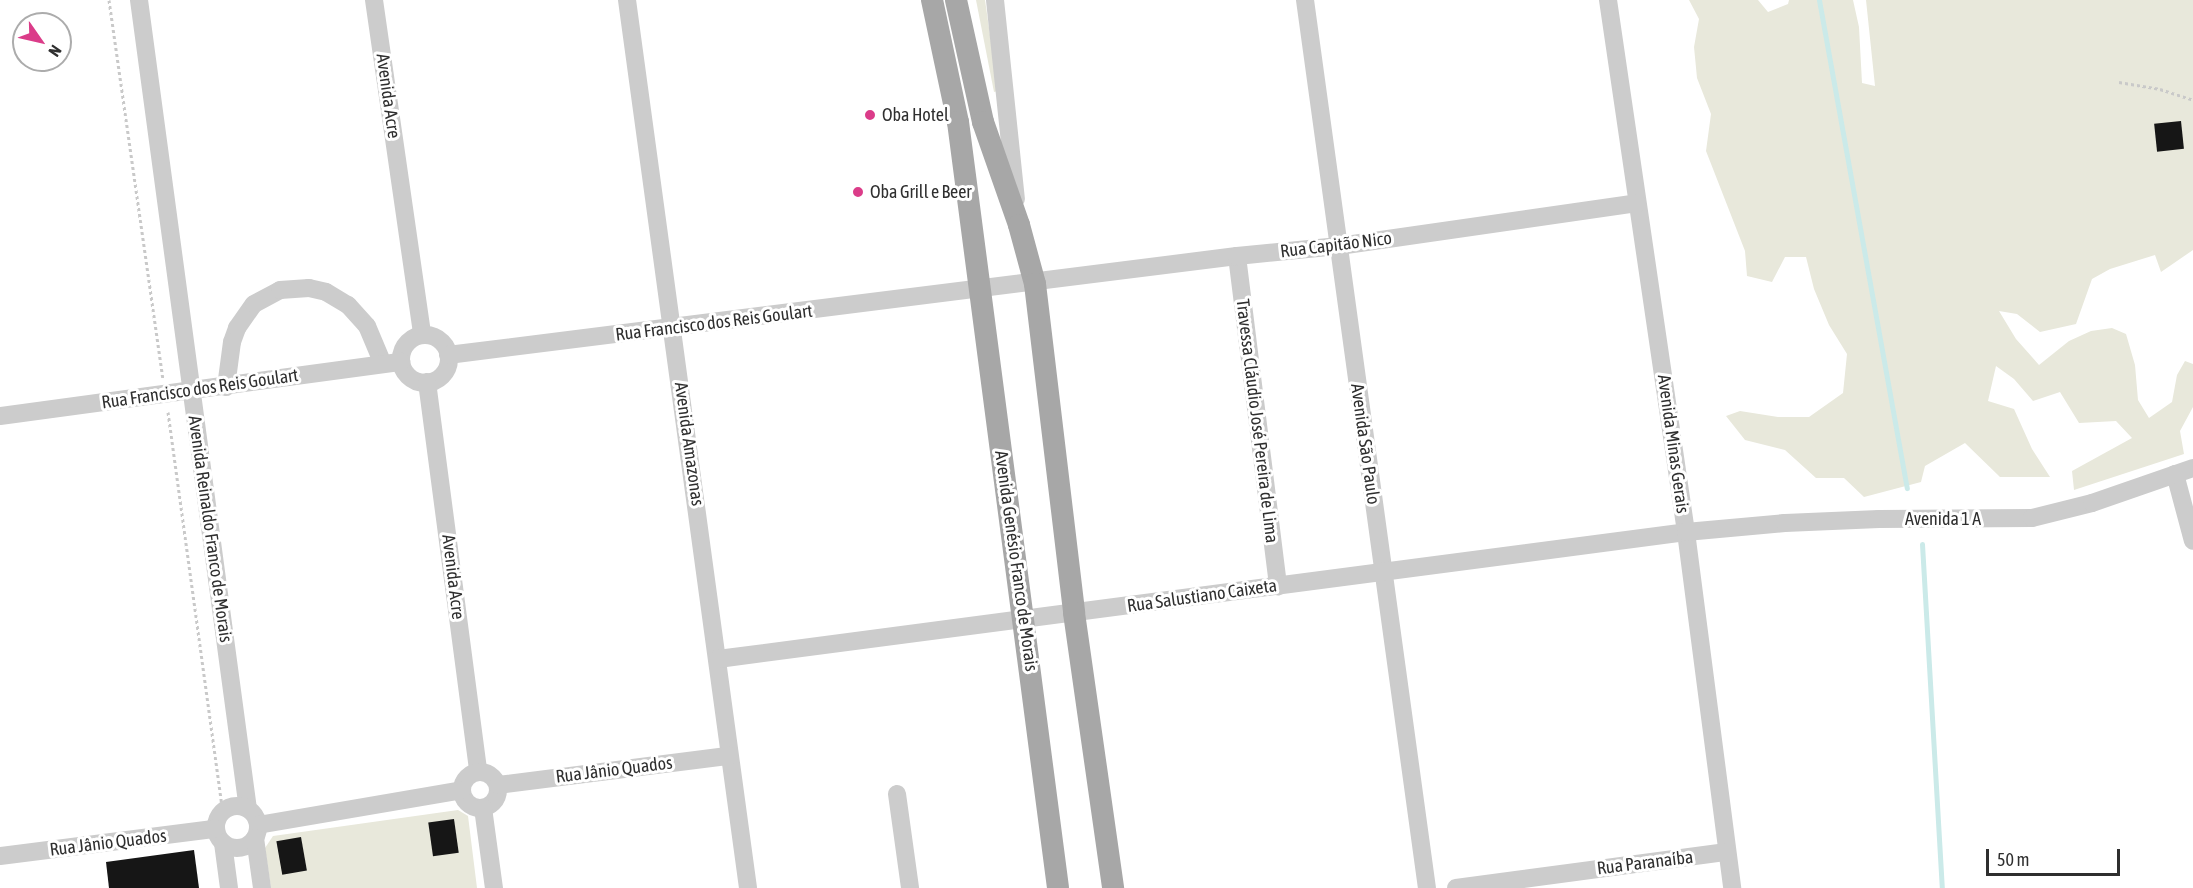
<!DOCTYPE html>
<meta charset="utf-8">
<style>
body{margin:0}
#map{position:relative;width:2193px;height:888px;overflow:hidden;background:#fff;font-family:"Asap Condensed",sans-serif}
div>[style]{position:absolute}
.green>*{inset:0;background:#e8e8db}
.stream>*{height:5px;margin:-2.5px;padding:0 2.5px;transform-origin:2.5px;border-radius:2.5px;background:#cbeae9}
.building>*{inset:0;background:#161616;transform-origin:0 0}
.path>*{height:3px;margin-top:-1.5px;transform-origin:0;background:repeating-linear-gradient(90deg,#c9c9c9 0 3px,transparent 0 6px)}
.minor>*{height:18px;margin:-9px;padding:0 9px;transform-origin:9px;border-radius:9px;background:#ccc}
.minor>.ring{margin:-9px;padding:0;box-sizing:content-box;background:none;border:18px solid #ccc;border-radius:50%}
.major>*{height:22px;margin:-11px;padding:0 11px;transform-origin:11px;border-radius:11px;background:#a7a7a7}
.dots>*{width:16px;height:16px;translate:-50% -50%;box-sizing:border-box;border:3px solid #fff;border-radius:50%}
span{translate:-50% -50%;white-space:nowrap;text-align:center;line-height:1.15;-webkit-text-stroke:6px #fff;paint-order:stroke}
.street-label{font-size:18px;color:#2f2f2f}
.poi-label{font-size:18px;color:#2f2f2f}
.left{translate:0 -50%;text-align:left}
.north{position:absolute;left:12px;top:12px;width:60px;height:60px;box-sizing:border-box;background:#fff;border:2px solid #acacac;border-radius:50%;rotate:124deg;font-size:16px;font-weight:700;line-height:24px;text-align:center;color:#2f2f2f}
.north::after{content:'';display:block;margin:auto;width:21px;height:27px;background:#db3c89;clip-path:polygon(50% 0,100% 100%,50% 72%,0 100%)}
.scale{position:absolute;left:1986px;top:849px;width:134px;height:27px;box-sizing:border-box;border:3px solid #2f2f2f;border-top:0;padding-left:8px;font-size:18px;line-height:21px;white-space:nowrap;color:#2f2f2f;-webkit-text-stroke:4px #fff;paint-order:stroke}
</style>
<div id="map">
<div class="green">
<div style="clip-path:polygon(976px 0,985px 0,998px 91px,994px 92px)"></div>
<div style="clip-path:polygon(1689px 0,1758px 0,1768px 12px,1788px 4px,1789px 0,1853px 0,1859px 27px,1862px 83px,1875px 86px,1866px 0,2193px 0,2193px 250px,2161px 272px,2155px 255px,2110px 269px,2092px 279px,2076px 324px,2040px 332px,2017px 314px,1999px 311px,2016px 339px,2039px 365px,2069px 341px,2091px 331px,2112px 328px,2126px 334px,2135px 365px,2138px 400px,2149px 418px,2172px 402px,2177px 375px,2185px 361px,2193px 364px,2193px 407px,2180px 431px,2184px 454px,2074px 490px,2072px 471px,2132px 438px,2116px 421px,2079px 423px,2060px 392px,2033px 401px,2014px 379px,1996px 366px,1988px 401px,2014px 409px,2032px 449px,2050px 477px,2000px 477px,1965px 443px,1925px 466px,1921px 482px,1864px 497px,1844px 478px,1816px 478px,1785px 450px,1745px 440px,1726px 416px,1740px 411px,1778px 417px,1809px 417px,1843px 393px,1847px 354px,1829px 325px,1814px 289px,1806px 257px,1785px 257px,1772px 282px,1747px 276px,1745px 251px,1706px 151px,1711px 114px,1697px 78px,1694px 47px,1699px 19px)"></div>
<div style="clip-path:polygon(458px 810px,468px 816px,477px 888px,271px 888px,265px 848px,273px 836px)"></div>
</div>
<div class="stream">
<div style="left:1819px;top:0;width:496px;rotate:79.8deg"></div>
<div style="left:1922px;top:544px;width:345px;rotate:86.7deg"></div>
</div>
<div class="building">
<div style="left:2181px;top:121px;width:28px;height:27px;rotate:84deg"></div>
<div style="left:454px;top:819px;width:34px;height:26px;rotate:82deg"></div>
<div style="left:301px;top:837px;width:34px;height:25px;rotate:80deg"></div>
<div style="clip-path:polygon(194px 850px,199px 888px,109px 888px,106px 862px)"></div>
</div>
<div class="path">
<div style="left:109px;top:0;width:382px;rotate:81.9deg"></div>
<div style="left:2119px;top:82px;width:42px;rotate:9.7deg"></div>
<div style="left:2160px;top:89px;width:35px;rotate:18deg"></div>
<div style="left:168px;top:412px;width:403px;rotate:82.2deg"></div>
</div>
<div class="minor">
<div style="left:139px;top:0;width:816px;rotate:82.33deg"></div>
<div style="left:374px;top:0;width:338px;rotate:81.8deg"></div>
<div style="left:627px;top:0;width:896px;rotate:82.24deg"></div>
<div style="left:995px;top:0;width:200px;rotate:84deg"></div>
<div style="left:1305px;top:0;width:896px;rotate:82.18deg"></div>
<div style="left:1608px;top:0;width:538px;rotate:81.66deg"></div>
<div style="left:1686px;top:532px;width:359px;rotate:82.6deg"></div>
<div style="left:1237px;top:256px;width:333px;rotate:82.9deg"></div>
<div class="ring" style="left:401px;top:335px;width:30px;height:30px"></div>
<div style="left:448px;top:355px;width:795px;rotate:-7.15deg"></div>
<div style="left:1237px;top:256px;width:102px;rotate:-5.6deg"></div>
<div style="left:1339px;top:246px;width:301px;rotate:-8.2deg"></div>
<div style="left:427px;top:382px;width:393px;rotate:82.5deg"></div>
<div style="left:226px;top:387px;width:45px;rotate:-82.4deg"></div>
<div style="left:232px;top:342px;width:15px;rotate:-70deg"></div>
<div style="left:237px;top:328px;width:29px;rotate:-55deg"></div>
<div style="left:254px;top:304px;width:30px;rotate:-28deg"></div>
<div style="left:280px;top:290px;width:29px;rotate:-4deg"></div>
<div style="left:309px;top:288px;width:17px;rotate:13deg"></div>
<div style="left:326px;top:292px;width:26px;rotate:31deg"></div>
<div style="left:348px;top:305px;width:28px;rotate:48deg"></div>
<div style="left:367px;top:326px;width:41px;rotate:67.2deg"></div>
<div style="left:0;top:416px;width:405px;rotate:-7.7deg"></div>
<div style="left:2175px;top:474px;width:69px;rotate:75deg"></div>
<div style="left:718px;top:659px;width:976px;rotate:-7.47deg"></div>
<div style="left:1686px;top:532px;width:99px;rotate:-5.2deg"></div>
<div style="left:1785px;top:523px;width:94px;rotate:-2.4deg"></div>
<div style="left:1879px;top:519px;width:153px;rotate:-0.4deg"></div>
<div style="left:2032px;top:518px;width:62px;rotate:-14deg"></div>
<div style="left:2092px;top:503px;width:107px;rotate:-19.1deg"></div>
<div class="ring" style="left:462px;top:772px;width:18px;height:18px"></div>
<div style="left:498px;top:785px;width:233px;rotate:-7.2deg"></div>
<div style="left:897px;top:794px;width:95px;rotate:82.1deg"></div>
<div class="ring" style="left:216px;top:806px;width:24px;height:24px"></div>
<div style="left:483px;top:808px;width:81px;rotate:82.2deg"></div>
<div style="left:258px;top:825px;width:207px;rotate:-9.7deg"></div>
<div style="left:255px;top:838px;width:50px;rotate:82deg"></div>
<div style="left:223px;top:843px;width:45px;rotate:82.4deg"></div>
<div style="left:0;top:856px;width:217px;rotate:-7.2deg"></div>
<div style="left:1456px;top:888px;width:273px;rotate:-7.6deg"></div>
</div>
<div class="major">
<div style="left:932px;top:0;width:125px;rotate:78deg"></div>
<div style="left:958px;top:122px;width:772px;rotate:82.56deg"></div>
<div style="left:956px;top:0;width:125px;rotate:77.5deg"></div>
<div style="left:983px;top:122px;width:109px;rotate:70.7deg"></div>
<div style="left:1019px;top:225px;width:61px;rotate:74.8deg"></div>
<div style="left:1035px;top:284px;width:331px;rotate:83.2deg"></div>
<div style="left:1074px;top:613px;width:278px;rotate:81.9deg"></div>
</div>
<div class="dots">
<div style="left:870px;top:115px;background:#db3c89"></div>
<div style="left:858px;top:192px;background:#db3c89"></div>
</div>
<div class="street-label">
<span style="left:388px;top:96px;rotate:82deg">Avenida Acre</span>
<span style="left:1336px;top:245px;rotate:-7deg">Rua Capitão Nico</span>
<span style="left:714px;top:323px;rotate:-7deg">Rua Francisco dos Reis Goulart</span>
<span style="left:200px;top:389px;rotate:-8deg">Rua Francisco dos Reis Goulart</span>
<span style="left:1257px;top:421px;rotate:83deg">Travessa Cláudio José Pereira de Lima</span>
<span style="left:689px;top:444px;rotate:82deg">Avenida Amazonas</span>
<span style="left:1365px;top:444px;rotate:82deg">Avenida São Paulo</span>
<span style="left:1673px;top:444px;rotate:82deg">Avenida Minas Gerais</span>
<span style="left:1943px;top:519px">Avenida 1 A</span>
<span style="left:210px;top:529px;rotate:82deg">Avenida Reinaldo Franco de Morais</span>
<span style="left:1016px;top:561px;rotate:82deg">Avenida Genésio Franco de Morais</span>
<span style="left:453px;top:577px;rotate:83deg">Avenida Acre</span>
<span style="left:1202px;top:596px;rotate:-8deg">Rua Salustiano Caixeta</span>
<span style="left:614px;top:770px;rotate:-7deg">Rua Jânio Quados</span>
<span style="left:108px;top:843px;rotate:-7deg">Rua Jânio Quados</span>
<span style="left:1645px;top:863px;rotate:-7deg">Rua Paranaíba</span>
</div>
<div class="poi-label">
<span class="left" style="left:882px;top:115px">Oba Hotel</span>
<span class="left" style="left:870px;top:192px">Oba Grill e Beer</span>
</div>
<div class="north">N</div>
<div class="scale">50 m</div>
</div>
